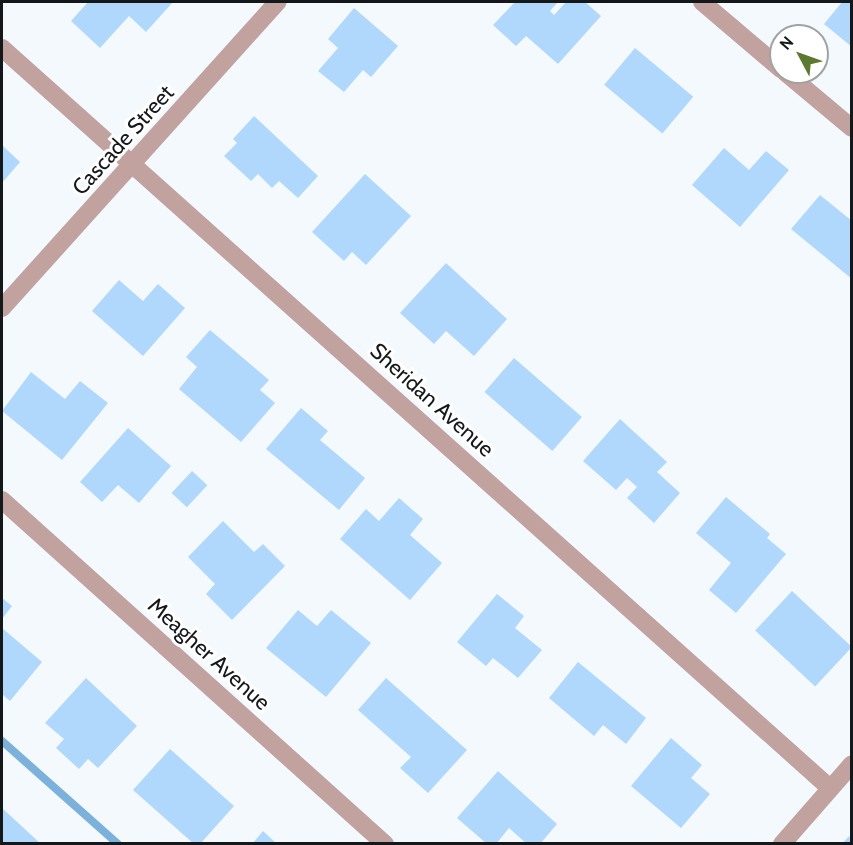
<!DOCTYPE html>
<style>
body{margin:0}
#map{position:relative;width:853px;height:845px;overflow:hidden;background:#f4f9fd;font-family:Cabin,sans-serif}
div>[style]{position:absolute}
.stream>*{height:8px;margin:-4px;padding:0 4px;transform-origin:4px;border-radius:4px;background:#7bb1da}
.building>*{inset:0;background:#b0d8fc;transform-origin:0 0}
.minor>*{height:18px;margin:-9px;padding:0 9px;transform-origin:9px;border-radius:9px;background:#c1a29f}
span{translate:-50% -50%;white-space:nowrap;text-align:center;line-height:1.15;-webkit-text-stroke:6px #fff;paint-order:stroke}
.street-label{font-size:22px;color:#15181a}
.frame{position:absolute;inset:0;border:3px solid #15181a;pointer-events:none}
.north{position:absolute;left:769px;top:24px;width:60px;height:60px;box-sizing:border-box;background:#fff;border:2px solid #a1a3a3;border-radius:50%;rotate:311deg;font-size:16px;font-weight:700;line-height:24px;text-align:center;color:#15181a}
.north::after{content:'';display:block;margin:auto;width:21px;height:27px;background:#5c792e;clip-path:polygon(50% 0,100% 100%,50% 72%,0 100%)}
</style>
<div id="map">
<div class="stream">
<div style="left:2px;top:741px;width:155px;rotate:41.6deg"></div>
</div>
<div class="building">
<div style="clip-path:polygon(88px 2px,173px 2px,146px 32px,129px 16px,100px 48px,71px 21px)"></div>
<div style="clip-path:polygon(515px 2px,558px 2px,550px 11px,554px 15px,566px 2px,585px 2px,601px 16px,558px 64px,526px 36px,516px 46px,493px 25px)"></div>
<div style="clip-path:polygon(842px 2px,852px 2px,852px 47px,824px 24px)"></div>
<div style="clip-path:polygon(354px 8px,398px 46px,371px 77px,363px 70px,344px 92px,318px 71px,338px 48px,328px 39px)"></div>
<div style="left:635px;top:48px;width:76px;height:48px;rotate:40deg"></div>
<div style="clip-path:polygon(254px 116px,318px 176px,298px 198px,279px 181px,272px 188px,258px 174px,251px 181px,224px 156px,237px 143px,233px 139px)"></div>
<div style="clip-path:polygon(2px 145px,20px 162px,2px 183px)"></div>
<div style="clip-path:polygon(724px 148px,749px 170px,766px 151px,789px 170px,740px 227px,692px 185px)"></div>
<div style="clip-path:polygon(365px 174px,411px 216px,366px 265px,352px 252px,344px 261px,312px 232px)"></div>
<div style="clip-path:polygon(820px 195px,852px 221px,852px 279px,791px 229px)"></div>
<div style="clip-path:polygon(446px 263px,507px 319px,474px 356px,446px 331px,434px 344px,400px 313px)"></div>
<div style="clip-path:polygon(119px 280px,143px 301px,158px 284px,185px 308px,143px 356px,92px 311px)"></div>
<div style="clip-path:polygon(210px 330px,269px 380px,260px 390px,275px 403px,241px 442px,179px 389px,197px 367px,186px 357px)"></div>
<div style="left:514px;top:358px;width:90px;height:45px;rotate:41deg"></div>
<div style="clip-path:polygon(31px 372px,65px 399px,80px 381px,108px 403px,62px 460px,2px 411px)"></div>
<div style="clip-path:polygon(301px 408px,328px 431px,320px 440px,365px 478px,339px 510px,266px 449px)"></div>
<div style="clip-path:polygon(620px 419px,667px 462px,657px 472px,680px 493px,654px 523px,627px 498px,637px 487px,627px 478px,616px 490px,583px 461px)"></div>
<div style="clip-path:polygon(128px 428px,171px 466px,139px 503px,118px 485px,102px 502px,80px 482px)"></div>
<div style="left:192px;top:471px;width:21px;height:30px;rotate:43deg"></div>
<div style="clip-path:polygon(726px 497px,770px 534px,767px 538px,786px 554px,736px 613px,709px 590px,731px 563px,696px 533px)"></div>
<div style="clip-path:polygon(399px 498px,423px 519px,410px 535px,442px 563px,410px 600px,340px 539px,366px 509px,379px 521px)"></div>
<div style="clip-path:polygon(223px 521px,254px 552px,263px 544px,285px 566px,232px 620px,206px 594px,215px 584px,188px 557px)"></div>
<div style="left:792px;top:591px;width:82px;height:54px;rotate:43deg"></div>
<div style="clip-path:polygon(497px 594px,524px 616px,515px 628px,542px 650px,518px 678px,493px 658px,486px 666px,457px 642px)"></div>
<div style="clip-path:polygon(2px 598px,12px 606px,2px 619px)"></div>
<div style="clip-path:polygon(298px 610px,317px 626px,331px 610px,371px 643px,326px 697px,266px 648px)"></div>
<div style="clip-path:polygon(2px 628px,42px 662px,10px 701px,2px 694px)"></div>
<div style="clip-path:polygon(578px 662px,646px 718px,626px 744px,603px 725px,594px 736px,549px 698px)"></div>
<div style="clip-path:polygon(86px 678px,137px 726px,98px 768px,88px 759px,79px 769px,56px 748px,64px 739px,45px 723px)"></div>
<div style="clip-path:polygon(386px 678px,467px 750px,428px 793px,400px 768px,411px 757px,358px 710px)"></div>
<div style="clip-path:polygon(671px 738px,702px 765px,691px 778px,710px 794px,681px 828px,631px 786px)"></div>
<div style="clip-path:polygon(170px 749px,234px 806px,200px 844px,194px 844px,133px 790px)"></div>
<div style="clip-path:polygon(498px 771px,557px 824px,540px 844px,527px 844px,509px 828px,496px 844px,487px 844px,457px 818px)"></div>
<div style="clip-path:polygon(2px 808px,41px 844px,2px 844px)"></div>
<div style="clip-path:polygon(263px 831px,277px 844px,252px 844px)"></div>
<div style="clip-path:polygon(849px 836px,852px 844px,842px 844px)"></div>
</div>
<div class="minor">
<div style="left:702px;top:2px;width:104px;rotate:40.3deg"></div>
<div style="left:2px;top:48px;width:1110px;rotate:41.79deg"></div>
<div style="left:785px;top:72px;width:87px;rotate:39.9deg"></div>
<div style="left:2px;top:308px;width:412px;rotate:-48deg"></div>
<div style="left:2px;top:500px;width:515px;rotate:41.93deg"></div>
<div style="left:782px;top:844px;width:106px;rotate:-48.8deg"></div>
</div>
<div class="street-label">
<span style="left:123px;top:140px;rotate:-48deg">Cascade Street</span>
<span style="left:432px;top:400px;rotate:42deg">Sheridan Avenue</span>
<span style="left:209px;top:654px;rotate:42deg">Meagher Avenue</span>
</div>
<div class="frame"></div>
<div class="north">N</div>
</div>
